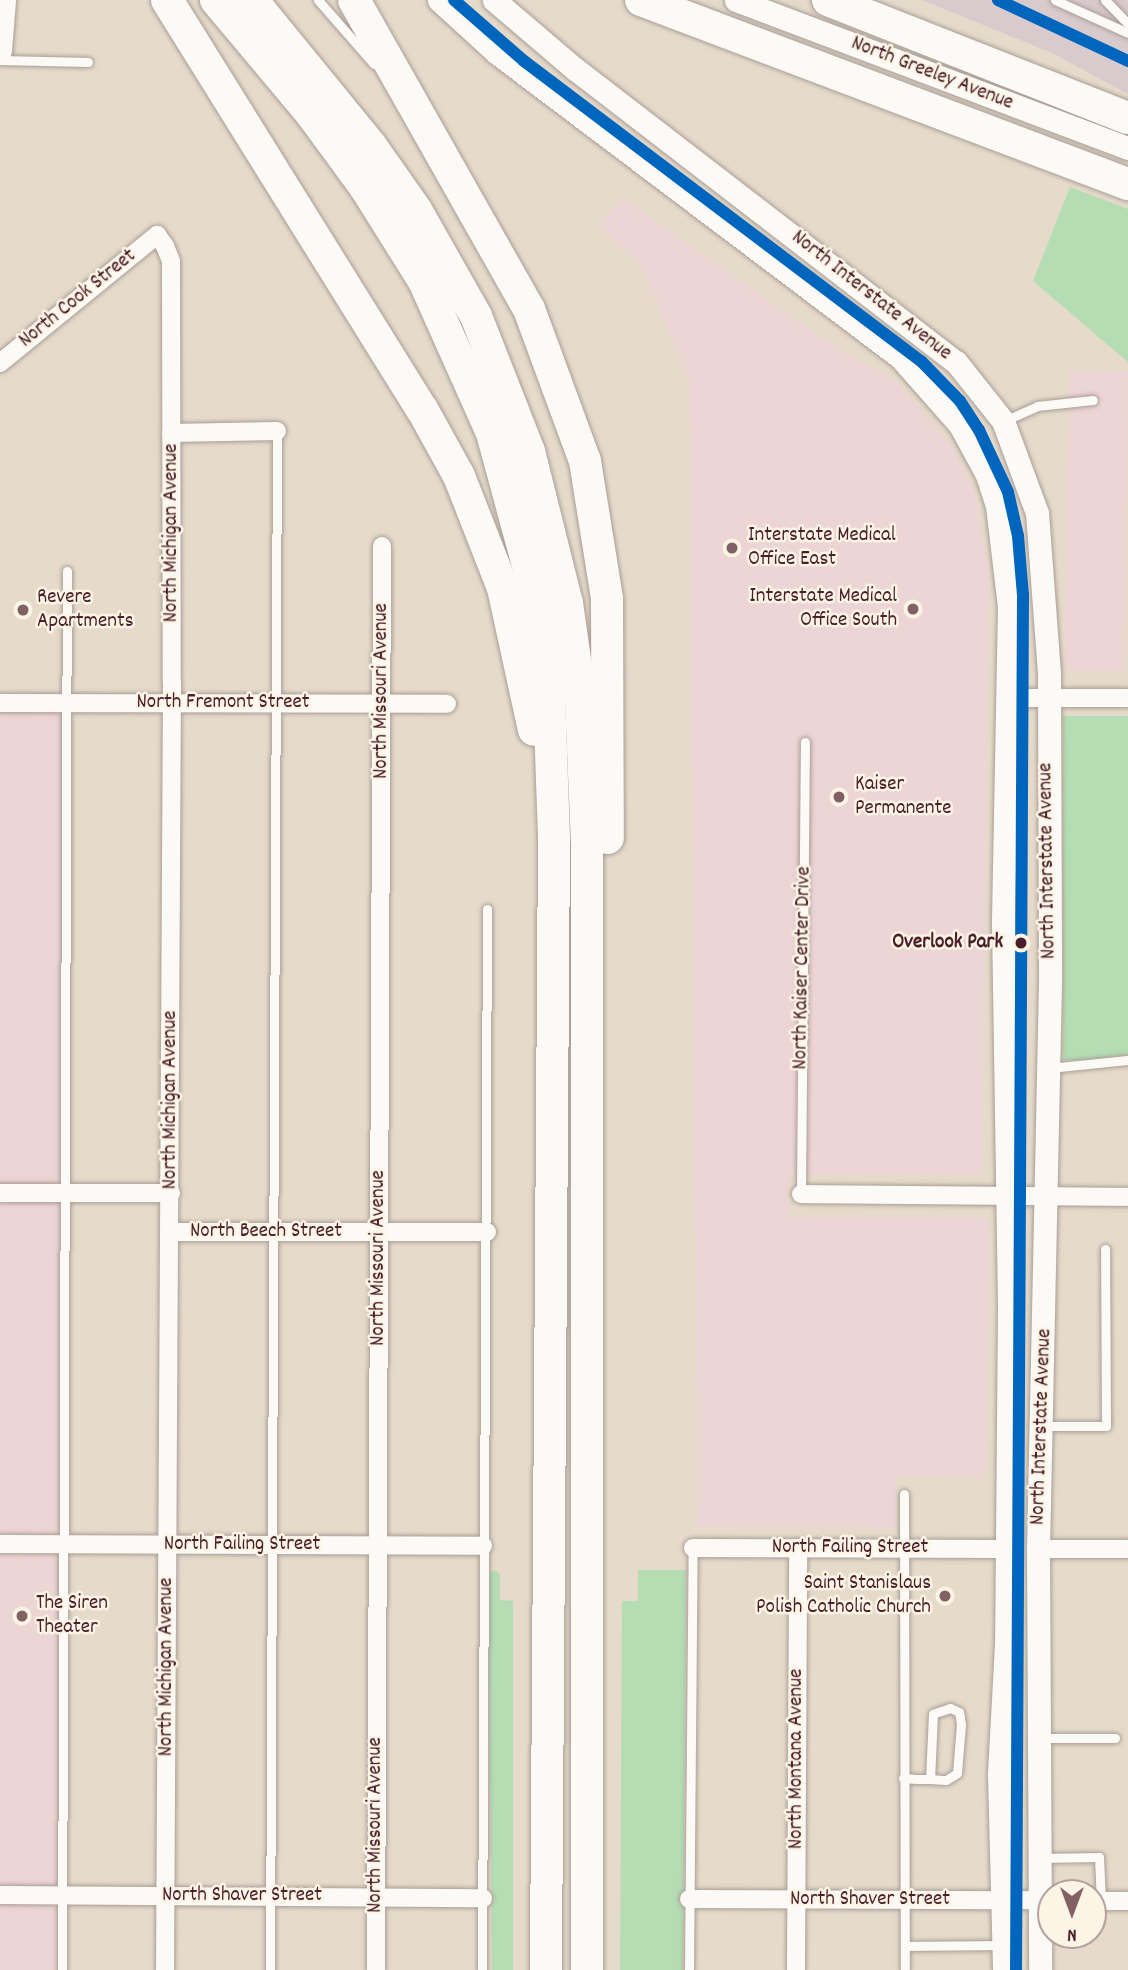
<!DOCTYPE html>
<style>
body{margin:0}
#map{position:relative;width:1128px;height:1970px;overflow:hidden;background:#e6dbcb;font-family:Dekko,sans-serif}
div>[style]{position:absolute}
.built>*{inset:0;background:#edd4d5;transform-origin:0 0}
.industrial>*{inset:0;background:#d9cacd}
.green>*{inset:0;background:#b4ddb3;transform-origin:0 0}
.roads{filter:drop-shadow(0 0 2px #aa9e96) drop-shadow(0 0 2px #aa9e96)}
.service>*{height:9px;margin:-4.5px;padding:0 4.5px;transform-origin:4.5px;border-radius:4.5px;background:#fbfaf7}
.minor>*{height:18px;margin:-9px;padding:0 9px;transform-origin:9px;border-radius:9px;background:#fbfaf7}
.tertiary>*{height:23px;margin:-11.5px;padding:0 11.5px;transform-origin:11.5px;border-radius:11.5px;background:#fbfaf7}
.motorway>*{height:32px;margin:-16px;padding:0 16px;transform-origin:16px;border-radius:16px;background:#fbfaf7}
.rail>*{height:5px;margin:-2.5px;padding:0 2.5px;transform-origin:2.5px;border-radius:2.5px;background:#b9b2b2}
.rail-1>*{height:12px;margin:-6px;padding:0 6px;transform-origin:6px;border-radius:6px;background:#0065bd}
.dots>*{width:19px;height:19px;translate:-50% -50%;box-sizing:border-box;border:4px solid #fcf5e5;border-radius:50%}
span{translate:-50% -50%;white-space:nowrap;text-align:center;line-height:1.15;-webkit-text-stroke:5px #fcf5e5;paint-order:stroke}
.street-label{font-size:21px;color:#4a1f2b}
.poi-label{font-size:21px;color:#4a1f2b}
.left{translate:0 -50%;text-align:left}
.right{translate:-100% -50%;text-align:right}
.stop-label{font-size:21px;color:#4a1f2b;font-weight:700}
.north{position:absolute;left:1037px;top:1879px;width:70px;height:70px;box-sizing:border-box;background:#fcf5e5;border:2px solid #b59f9b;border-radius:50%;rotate:180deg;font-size:19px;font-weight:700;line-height:28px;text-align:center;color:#4a1f2b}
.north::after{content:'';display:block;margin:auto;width:24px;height:32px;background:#816163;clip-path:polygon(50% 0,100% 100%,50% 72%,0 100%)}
</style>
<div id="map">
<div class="built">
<div style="clip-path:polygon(621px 197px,827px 342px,898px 383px,956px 452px,975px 493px,988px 569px,982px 1175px,788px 1174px,788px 1217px,988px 1218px,986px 1477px,896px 1476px,896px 1528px,697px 1527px,690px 381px,640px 263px,598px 227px)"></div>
<div style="left:1070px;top:371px;width:58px;height:299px;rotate:1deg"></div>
<div style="left:0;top:707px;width:64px;height:1263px"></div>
</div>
<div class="industrial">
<div style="clip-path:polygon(922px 0,1128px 0,1128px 94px,1052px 53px)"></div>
</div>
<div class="green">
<div style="clip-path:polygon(1070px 187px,1128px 209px,1128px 362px,1033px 281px)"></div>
<div style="left:1063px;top:716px;width:65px;height:344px"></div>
<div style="clip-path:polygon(496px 1570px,500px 1575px,500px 1600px,513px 1601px,513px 1970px,492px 1970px,488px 1587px,489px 1573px)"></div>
<div style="clip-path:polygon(638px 1570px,686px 1570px,683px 1970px,620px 1970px,622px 1601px,638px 1601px)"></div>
</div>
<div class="roads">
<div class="service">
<div style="left:318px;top:0;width:85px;rotate:48.8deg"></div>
<div style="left:1055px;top:0;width:80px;rotate:24.3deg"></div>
<div style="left:1105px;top:0;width:33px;rotate:46deg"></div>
<div style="left:0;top:60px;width:88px;rotate:1.3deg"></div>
<div style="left:1004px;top:421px;width:36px;rotate:-24deg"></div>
<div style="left:1037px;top:406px;width:56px;rotate:-6.1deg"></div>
<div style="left:1049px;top:1068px;width:79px;rotate:-5.8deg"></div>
<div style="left:801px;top:1194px;width:452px;rotate:-89.5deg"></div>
<div style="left:1042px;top:1426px;width:64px"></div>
<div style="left:1106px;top:1426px;width:177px;rotate:-90.3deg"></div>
<div style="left:904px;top:1494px;width:476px;rotate:89.9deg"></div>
<div style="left:1039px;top:1738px;width:76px"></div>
<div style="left:903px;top:1778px;width:14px;rotate:4deg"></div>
<div style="left:917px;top:1779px;width:13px"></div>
<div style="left:930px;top:1779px;width:16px;rotate:4deg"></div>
<div style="left:946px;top:1780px;width:13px;rotate:-32deg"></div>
<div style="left:957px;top:1773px;width:49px;rotate:-85.3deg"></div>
<div style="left:961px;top:1724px;width:12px;rotate:-99deg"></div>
<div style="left:959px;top:1712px;width:10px;rotate:-156deg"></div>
<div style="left:950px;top:1708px;width:18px;rotate:161deg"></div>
<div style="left:933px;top:1714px;width:65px;rotate:92.6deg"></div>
<div style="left:1040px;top:1858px;width:59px;rotate:-1deg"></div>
<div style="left:1099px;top:1857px;width:44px;rotate:87.4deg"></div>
<div style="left:905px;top:1946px;width:96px;rotate:-0.6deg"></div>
<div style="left:62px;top:1970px;width:1399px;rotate:-89.8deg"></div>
<div style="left:270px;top:1970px;width:1539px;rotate:-89.74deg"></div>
<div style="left:482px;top:1970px;width:1061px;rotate:-89.73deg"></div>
<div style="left:689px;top:1970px;width:422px;rotate:-89.5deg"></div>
</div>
<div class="minor">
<div style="left:0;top:363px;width:203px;rotate:-39.2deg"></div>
<div style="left:157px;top:235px;width:14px;rotate:54deg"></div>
<div style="left:165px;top:246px;width:16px;rotate:68deg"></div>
<div style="left:171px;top:261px;width:422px;rotate:89.9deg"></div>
<div style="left:172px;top:683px;width:1287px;rotate:90.31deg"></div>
<div style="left:171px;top:433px;width:106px;rotate:-1.1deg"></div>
<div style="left:1006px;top:698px;width:122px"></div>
<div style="left:0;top:703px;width:447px;rotate:0.1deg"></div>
<div style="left:0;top:1193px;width:171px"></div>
<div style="left:801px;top:1194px;width:327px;rotate:0.5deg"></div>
<div style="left:171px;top:1232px;width:316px"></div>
<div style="left:0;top:1544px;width:483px;rotate:0.2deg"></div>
<div style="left:693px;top:1548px;width:314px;rotate:0.2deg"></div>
<div style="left:1038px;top:1549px;width:90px"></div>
<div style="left:0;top:1895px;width:483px;rotate:0.4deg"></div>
<div style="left:689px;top:1899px;width:361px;rotate:0.2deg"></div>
<div style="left:1093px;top:1901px;width:35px"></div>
<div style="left:376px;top:1970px;width:1424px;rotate:-89.76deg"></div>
<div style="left:796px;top:1970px;width:422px;rotate:-89.7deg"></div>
</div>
<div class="tertiary">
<div style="left:439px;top:0;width:79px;rotate:42.4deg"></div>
<div style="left:497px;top:53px;width:505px;rotate:37.03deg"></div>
<div style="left:900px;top:357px;width:91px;rotate:48.6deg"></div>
<div style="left:960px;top:425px;width:57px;rotate:61.6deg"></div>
<div style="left:987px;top:475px;width:33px;rotate:72deg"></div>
<div style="left:997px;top:506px;width:102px;rotate:83.2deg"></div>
<div style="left:1009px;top:607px;width:315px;rotate:91.1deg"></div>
<div style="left:1003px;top:922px;width:387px;rotate:89.1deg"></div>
<div style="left:1009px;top:1309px;width:335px;rotate:90.5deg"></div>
<div style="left:1006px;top:1644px;width:131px;rotate:93.1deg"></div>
<div style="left:999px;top:1775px;width:195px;rotate:88.5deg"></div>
<div style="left:494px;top:0;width:106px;rotate:40.4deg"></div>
<div style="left:575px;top:69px;width:481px;rotate:37.6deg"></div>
<div style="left:956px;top:362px;width:75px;rotate:51.5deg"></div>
<div style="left:1003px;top:421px;width:98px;rotate:69.7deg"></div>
<div style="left:1037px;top:513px;width:161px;rotate:85.7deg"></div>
<div style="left:1049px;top:674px;width:308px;rotate:89.8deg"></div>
<div style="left:1050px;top:982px;width:567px;rotate:91.21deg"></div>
<div style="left:1038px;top:1549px;width:421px;rotate:89.7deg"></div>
<div style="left:736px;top:0;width:419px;rotate:20.7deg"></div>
<div style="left:0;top:50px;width:50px;rotate:-85.4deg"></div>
</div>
<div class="motorway">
<div style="left:167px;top:0;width:482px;rotate:58.1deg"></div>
<div style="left:422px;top:409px;width:77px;rotate:61.1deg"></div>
<div style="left:459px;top:476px;width:120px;rotate:68.6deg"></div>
<div style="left:503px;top:588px;width:145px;rotate:77.7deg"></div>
<div style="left:216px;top:0;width:146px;rotate:50deg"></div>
<div style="left:310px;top:112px;width:93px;rotate:53.7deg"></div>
<div style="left:365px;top:187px;width:111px;rotate:57.9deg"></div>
<div style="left:424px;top:281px;width:167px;rotate:65.9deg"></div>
<div style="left:492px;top:433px;width:183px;rotate:74.8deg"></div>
<div style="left:540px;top:610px;width:57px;rotate:81.9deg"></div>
<div style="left:548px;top:666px;width:173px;rotate:88deg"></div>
<div style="left:554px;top:839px;width:1131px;rotate:90.41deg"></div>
<div style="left:252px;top:0;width:188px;rotate:50.8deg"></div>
<div style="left:371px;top:146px;width:78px;rotate:54.9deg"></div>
<div style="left:416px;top:210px;width:122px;rotate:60.5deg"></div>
<div style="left:476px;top:316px;width:145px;rotate:68.6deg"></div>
<div style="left:529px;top:451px;width:157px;rotate:76deg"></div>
<div style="left:567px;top:603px;width:99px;rotate:81.9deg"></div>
<div style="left:581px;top:701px;width:142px;rotate:87.6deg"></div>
<div style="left:587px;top:843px;width:1127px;rotate:90deg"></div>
<div style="left:354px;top:0;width:355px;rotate:60.5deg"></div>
<div style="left:529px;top:309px;width:162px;rotate:69.8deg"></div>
<div style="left:585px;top:461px;width:140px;rotate:80.9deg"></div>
<div style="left:607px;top:599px;width:239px;rotate:89.8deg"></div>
<div style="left:641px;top:0;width:521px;rotate:20.7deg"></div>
<div style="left:828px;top:0;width:322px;rotate:21.5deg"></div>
</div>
</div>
<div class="rail">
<div style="left:998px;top:0;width:144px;rotate:25.1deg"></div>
</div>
<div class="rail-1">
<div style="left:454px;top:0;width:93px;rotate:41.1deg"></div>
<div style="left:524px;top:61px;width:498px;rotate:37.1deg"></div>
<div style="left:921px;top:361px;width:56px;rotate:45.7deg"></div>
<div style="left:960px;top:401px;width:35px;rotate:57deg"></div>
<div style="left:979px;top:430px;width:68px;rotate:64.9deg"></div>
<div style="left:1008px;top:492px;width:45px;rotate:77.2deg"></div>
<div style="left:1018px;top:536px;width:59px;rotate:85.2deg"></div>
<div style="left:1023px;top:595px;width:1375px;rotate:90.29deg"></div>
<div style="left:998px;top:0;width:144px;rotate:25.1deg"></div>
</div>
<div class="dots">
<div style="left:732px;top:548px;background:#816163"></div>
<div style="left:913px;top:609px;background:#816163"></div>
<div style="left:23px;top:610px;background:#816163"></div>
<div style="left:839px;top:797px;background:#816163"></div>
<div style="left:1021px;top:943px;background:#4a1f2b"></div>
<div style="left:945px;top:1596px;background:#816163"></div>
<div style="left:22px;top:1616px;background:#816163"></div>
</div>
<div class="street-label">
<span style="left:932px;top:74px;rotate:21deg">North Greeley Avenue</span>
<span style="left:871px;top:296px;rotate:38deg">North Interstate Avenue</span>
<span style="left:78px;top:299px;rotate:-39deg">North Cook Street</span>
<span style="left:172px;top:533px;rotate:-90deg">North Michigan Avenue</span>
<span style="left:382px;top:691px;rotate:-90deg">North Missouri Avenue</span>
<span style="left:223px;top:703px">North Fremont Street</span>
<span style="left:1048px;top:861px;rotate:-91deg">North Interstate Avenue</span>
<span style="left:803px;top:968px;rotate:-89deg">North Kaiser Center Drive</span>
<span style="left:171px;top:1100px;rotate:-90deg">North Michigan Avenue</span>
<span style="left:266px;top:1232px">North Beech Street</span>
<span style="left:379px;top:1258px;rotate:-90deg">North Missouri Avenue</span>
<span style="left:1042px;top:1427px;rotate:-88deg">North Interstate Avenue</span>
<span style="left:242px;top:1545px">North Failing Street</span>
<span style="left:850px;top:1548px">North Failing Street</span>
<span style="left:167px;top:1667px;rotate:-90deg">North Michigan Avenue</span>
<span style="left:797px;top:1759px;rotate:-90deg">North Montana Avenue</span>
<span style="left:376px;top:1825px;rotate:-90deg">North Missouri Avenue</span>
<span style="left:242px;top:1896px">North Shaver Street</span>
<span style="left:870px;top:1900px">North Shaver Street</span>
</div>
<div class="poi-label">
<span class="left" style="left:748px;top:548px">Interstate Medical<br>Office East</span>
<span class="right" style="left:897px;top:609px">Interstate Medical<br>Office South</span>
<span class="left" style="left:37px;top:610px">Revere<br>Apartments</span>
<span class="left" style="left:855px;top:797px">Kaiser<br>Permanente</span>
<span class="right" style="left:931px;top:1596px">Saint Stanislaus<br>Polish Catholic Church</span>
<span class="left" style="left:36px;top:1616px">The Siren<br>Theater</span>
</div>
<div class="stop-label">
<span class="right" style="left:1003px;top:943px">Overlook Park</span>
</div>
<div class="north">N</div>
</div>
